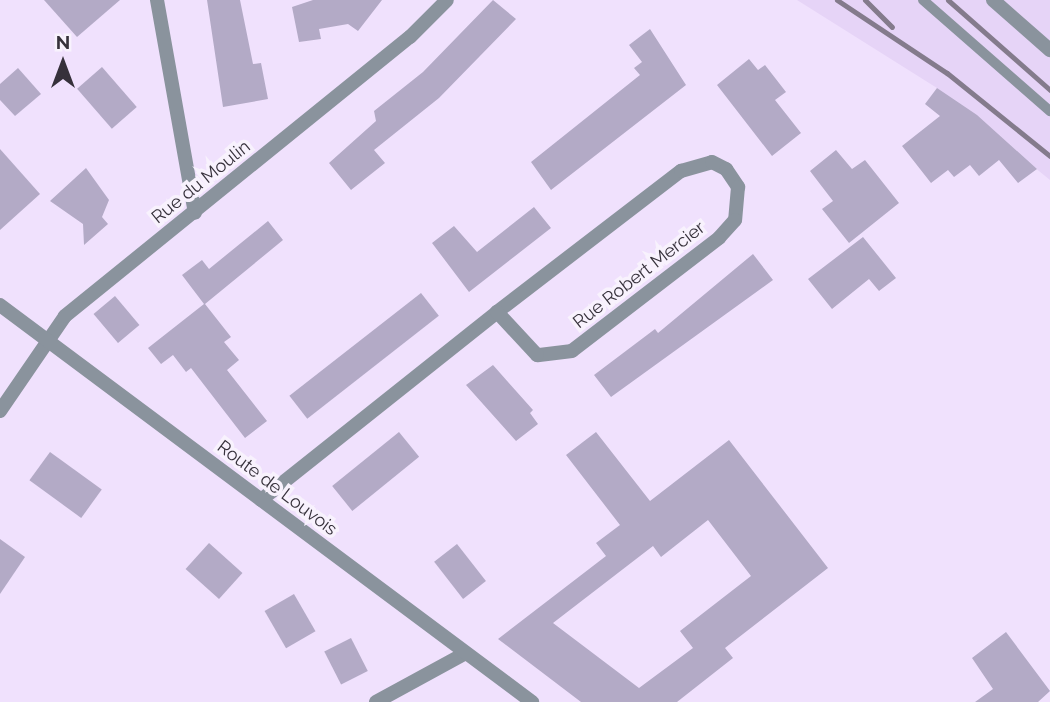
<!DOCTYPE html>
<style>
body{margin:0}
#map{position:relative;width:1050px;height:702px;overflow:hidden;background:#f0e1fd;font-family:Raleway,sans-serif}
div>[style]{position:absolute}
[style*='--x']{left:calc(var(--x)*1px);top:calc(var(--y)*1px);width:calc(var(--w)*1px);rotate:calc(var(--a)*1deg)}
.built>*{inset:0;background:#e6d4f7}
.building>*{inset:0;background:#b3aac6;transform-origin:0 0}
.service>*{height:10px;margin:-5px;padding:0 5px;transform-origin:5px;border-radius:5px;background:#8a939d}
.minor>*{height:14px;margin:-7px;padding:0 7px;transform-origin:7px;border-radius:7px;background:#8a939d}
.tertiary>*{height:14px;margin:-7px;padding:0 7px;transform-origin:7px;border-radius:7px;background:#8a939d}
.rail>*{height:5px;margin:-2.5px;padding:0 2.5px;transform-origin:2.5px;border-radius:2.5px;background:#847b8c}
span{translate:-50% -50%;white-space:nowrap;text-align:center;line-height:1.15;-webkit-text-stroke:7px #f8f2fd;paint-order:stroke}
.street-label{font-size:18px;color:#36313b}
.north{position:absolute;left:28px;top:28px;width:70px;height:70px;-webkit-text-stroke:5px #f8f2fd;paint-order:stroke;rotate:0deg;font-size:19px;font-weight:700;line-height:28px;text-align:center;color:#36313b}
.north::after{content:'';display:block;margin:auto;width:24px;height:32px;background:#36313b;clip-path:polygon(50% 0,100% 100%,50% 72%,0 100%)}
</style>
<div id="map">
<div class="built">
<i style="clip-path:polygon(797px 0,1050px 0,1050px 180px,937px 88px)"></i>
</div>
<div class="building">
<i style="clip-path:polygon(44px 0,120px 0,77px 37px)"></i>
<i style="clip-path:polygon(207px 0,240px 0,253px 64px,261px 63px,268px 99px,223px 107px)"></i>
<i style="clip-path:polygon(313px 0,382px 0,358px 31px,348px 24px,319px 29px,321px 39px,299px 42px,292px 7px)"></i>
<i style="clip-path:polygon(493px 0,516px 19px,439px 98px,374px 150px,385px 163px,351px 190px,329px 163px,376px 121px,374px 111px,423px 72px)"></i>
<i style="clip-path:polygon(650px 29px,686px 85px,551px 190px,531px 162px,640px 75px,634px 68px,642px 62px,629px 45px)"></i>
<i style="clip-path:polygon(749px 59px,758px 70px,765px 65px,786px 92px,775px 100px,801px 133px,772px 156px,717px 85px)"></i>
<i style="left:102px;top:67px;width:53px;height:33px;rotate:49deg"></i>
<i style="clip-path:polygon(18px 68px,41px 94px,15px 116px,0 100px,0 84px)"></i>
<i style="clip-path:polygon(937px 88px,977px 115px,1037px 169px,1018px 183px,999px 160px,979px 176px,970px 165px,954px 177px,948px 170px,931px 183px,902px 146px,940px 116px,925px 104px)"></i>
<i style="clip-path:polygon(0 149px,40px 194px,0 230px)"></i>
<i style="clip-path:polygon(836px 150px,852px 169px,865px 160px,899px 203px,849px 243px,822px 209px,833px 201px,810px 171px)"></i>
<i style="clip-path:polygon(86px 168px,109px 200px,102px 217px,108px 224px,84px 245px,83px 224px,50px 201px)"></i>
<i style="clip-path:polygon(534px 207px,551px 228px,469px 292px,432px 243px,454px 226px,477px 252px)"></i>
<i style="clip-path:polygon(268px 221px,283px 240px,205px 304px,231px 337px,224px 342px,239px 360px,227px 370px,267px 421px,245px 438px,191px 368px,186px 372px,173px 355px,161px 364px,148px 348px,204px 304px,182px 275px,202px 260px,209px 269px)"></i>
<i style="clip-path:polygon(863px 237px,896px 278px,879px 291px,869px 279px,832px 309px,808px 279px)"></i>
<i style="clip-path:polygon(753px 254px,773px 280px,611px 397px,594px 375px,655px 329px,658px 333px)"></i>
<i style="left:421px;top:293px;width:29px;height:167px;rotate:52deg"></i>
<i style="left:115px;top:296px;width:38px;height:28px;rotate:50deg"></i>
<i style="clip-path:polygon(493px 365px,533px 410px,530px 413px,538px 424px,516px 441px,466px 385px)"></i>
<i style="left:399px;top:432px;width:32px;height:86px;rotate:51deg"></i>
<i style="clip-path:polygon(evenodd,596px 432px,650px 501px,729px 440px,828px 568px,725px 648px,733px 658px,677px 702px,581px 702px,498px 639px,606px 556px,596px 543px,620px 525px,566px 455px,596px 432px,708px 520px,751px 576px,680px 631px,693px 648px,639px 688px,553px 623px,653px 546px,661px 557px,708px 520px)"></i>
<i style="left:50px;top:452px;width:64px;height:35px;rotate:36deg"></i>
<i style="clip-path:polygon(0 539px,25px 557px,0 594px)"></i>
<i style="left:209px;top:543px;width:45px;height:35px;rotate:42deg"></i>
<i style="left:457px;top:544px;width:47px;height:29px;rotate:52deg"></i>
<i style="left:294px;top:594px;width:43px;height:34px;rotate:60deg"></i>
<i style="clip-path:polygon(1006px 632px,1050px 691px,1038px 702px,975px 702px,993px 689px,972px 658px)"></i>
<i style="left:351px;top:638px;width:37px;height:30px;rotate:63deg"></i>
</div>
<div class="service">
<i style="--x:923;--y:0;--w:169;--a:41.2"></i>
</div>
<div class="minor">
<i style="--x:157;--y:0;--w:216;--a:79.9"></i>
<i style="--x:993;--y:0;--w:76;--a:41.3"></i>
<i style="--x:0;--y:411;--w:115;--a:-55.6"></i>
<i style="--x:65;--y:316;--w:444;--a:-39"></i>
<i style="--x:410;--y:37;--w:52;--a:-45"></i>
<i style="--x:261;--y:500;--w:302;--a:-38.5"></i>
<i style="--x:497;--y:312;--w:232;--a:-37.5"></i>
<i style="--x:681;--y:171;--w:32;--a:-16"></i>
<i style="--x:712;--y:162;--w:16;--a:27"></i>
<i style="--x:726;--y:169;--w:22;--a:56"></i>
<i style="--x:738;--y:187;--w:33;--a:95"></i>
<i style="--x:735;--y:220;--w:24;--a:132"></i>
<i style="--x:719;--y:238;--w:185;--a:142.5"></i>
<i style="--x:572;--y:351;--w:35;--a:173"></i>
<i style="--x:537;--y:355;--w:59;--a:-132.9"></i>
<i style="--x:376;--y:702;--w:102;--a:-28.6"></i>
</div>
<div class="tertiary">
<i style="--x:0;--y:305;--w:664;--a:36.73"></i>
</div>
<div class="rail">
<i style="--x:837;--y:0;--w:132;--a:33.6"></i>
<i style="--x:947;--y:73;--w:132;--a:38.9"></i>
<i style="--x:865;--y:0;--w:38;--a:45"></i>
<i style="--x:948;--y:0;--w:136;--a:41.4"></i>
</div>
<div class="street-label">
<span style="left:201px;top:182px;rotate:-39deg">Rue du Moulin</span>
<span style="left:639px;top:275px;rotate:-38deg">Rue Robert Mercier</span>
<span style="left:277px;top:488px;rotate:37deg">Route de Louvois</span>
</div>
<div class="north">N</div>
</div>
